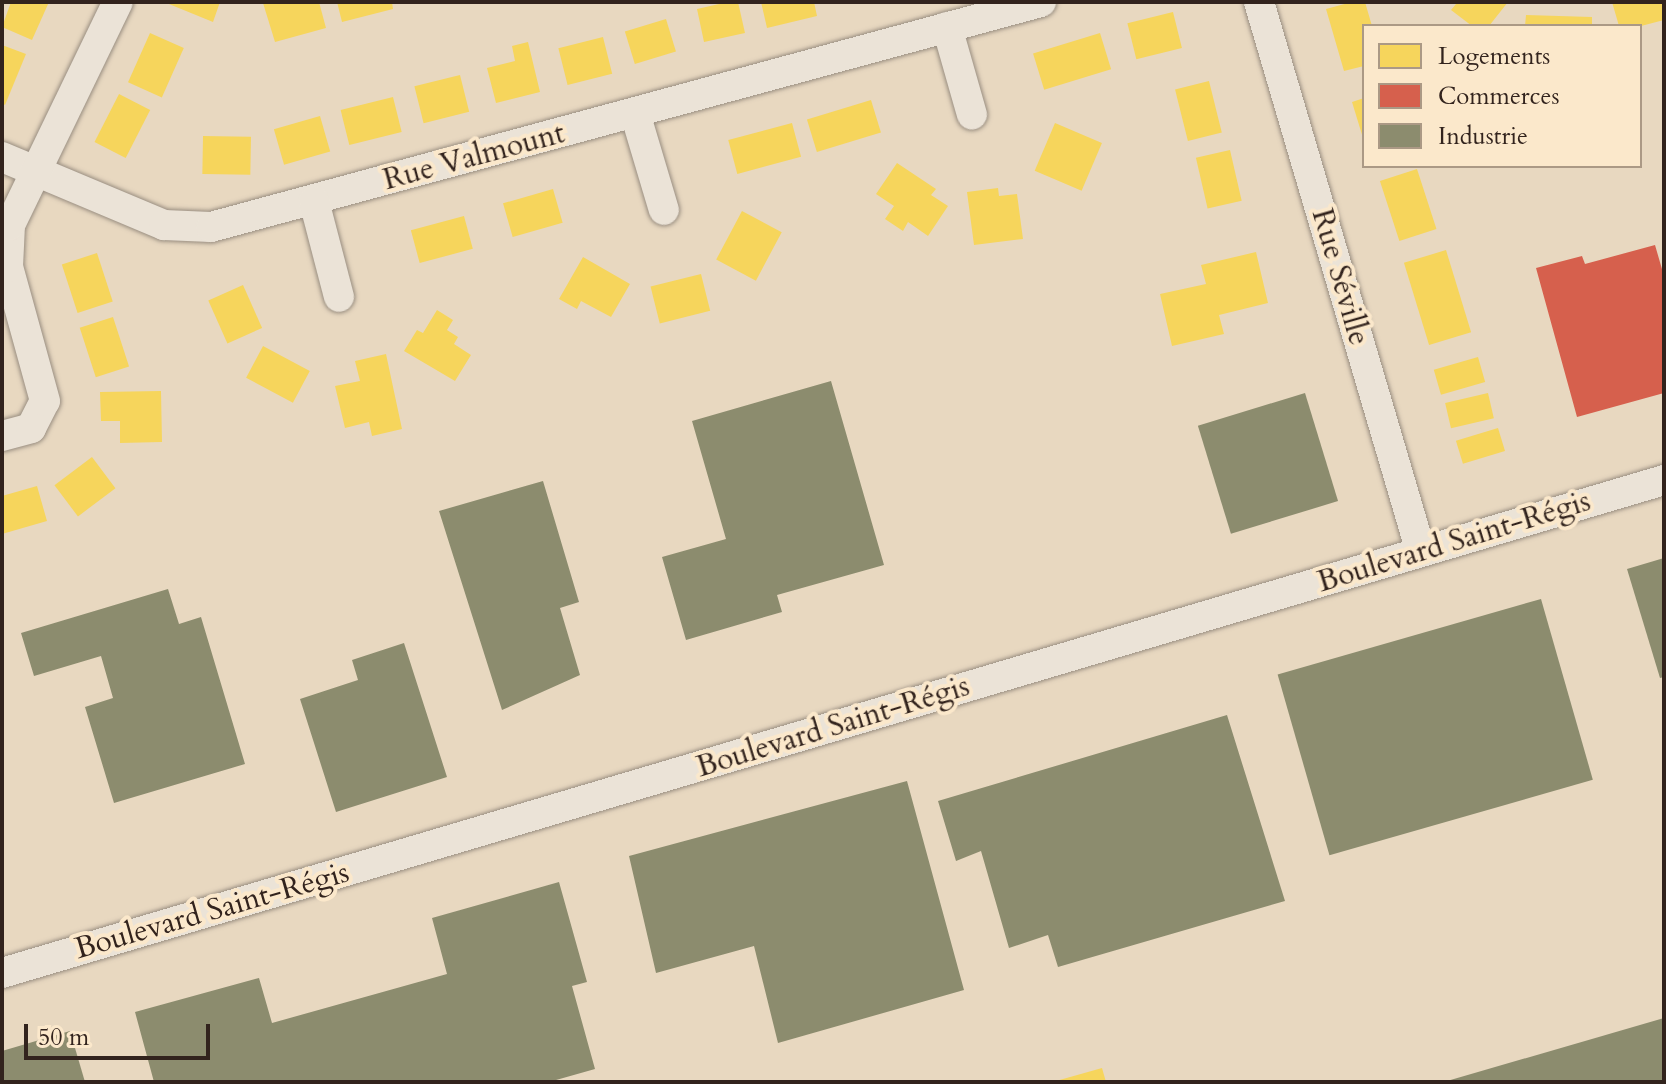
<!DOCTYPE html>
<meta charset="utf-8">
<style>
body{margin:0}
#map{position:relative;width:1666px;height:1084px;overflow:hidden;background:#e8d8c0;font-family:Cardo,serif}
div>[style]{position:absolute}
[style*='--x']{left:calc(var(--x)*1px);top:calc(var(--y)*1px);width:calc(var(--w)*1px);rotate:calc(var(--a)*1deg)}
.homes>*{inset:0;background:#f6d55c;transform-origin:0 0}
.shops>*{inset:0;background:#d6604d}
.industry>*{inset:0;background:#8c8c6e;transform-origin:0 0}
.roads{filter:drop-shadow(0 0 2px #998e81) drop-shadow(0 0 2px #998e81)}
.minor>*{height:30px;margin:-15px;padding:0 15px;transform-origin:15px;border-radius:15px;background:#ebe3d7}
span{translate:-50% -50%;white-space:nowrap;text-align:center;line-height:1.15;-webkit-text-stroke:8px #fbe8cb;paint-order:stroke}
.street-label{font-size:30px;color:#32231d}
.frame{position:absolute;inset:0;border:4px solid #32231d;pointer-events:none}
.legend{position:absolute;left:1362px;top:24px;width:280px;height:144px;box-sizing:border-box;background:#fbe8cb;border:2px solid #ab9985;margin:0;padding:10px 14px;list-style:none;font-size:24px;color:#32231d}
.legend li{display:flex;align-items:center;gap:16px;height:40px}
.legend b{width:40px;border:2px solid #ab9985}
.scale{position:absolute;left:24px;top:1024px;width:186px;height:36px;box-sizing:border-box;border:4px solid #32231d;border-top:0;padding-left:10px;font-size:24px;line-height:28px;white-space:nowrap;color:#32231d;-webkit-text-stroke:6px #fbe8cb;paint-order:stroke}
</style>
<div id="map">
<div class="homes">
<i style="clip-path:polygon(11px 2px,49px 2px,32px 40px,2px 27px)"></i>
<i style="clip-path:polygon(164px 2px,220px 2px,213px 22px)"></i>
<i style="clip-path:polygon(319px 2px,326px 28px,275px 42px,263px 3px)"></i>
<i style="clip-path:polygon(337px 2px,392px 2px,393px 9px,342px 22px)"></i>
<i style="clip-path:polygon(728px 2px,738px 2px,745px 33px,704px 42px,697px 9px)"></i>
<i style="clip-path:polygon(761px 2px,814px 2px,817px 16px,767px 28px)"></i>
<i style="clip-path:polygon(1352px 2px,1365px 2px,1372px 26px,1364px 26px,1364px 66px,1344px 71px,1326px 9px)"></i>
<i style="clip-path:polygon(1453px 2px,1508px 2px,1489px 26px,1472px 26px,1451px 10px,1456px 4px)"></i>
<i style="clip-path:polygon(1612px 2px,1664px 2px,1664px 20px,1641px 26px,1619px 26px)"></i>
<i style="left:1173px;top:12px;width:37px;height:47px;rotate:76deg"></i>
<i style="clip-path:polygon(1526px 15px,1592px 17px,1592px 26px,1525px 26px)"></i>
<i style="left:666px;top:19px;width:34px;height:43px;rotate:73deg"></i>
<i style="left:150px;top:33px;width:37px;height:54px;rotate:24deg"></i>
<i style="left:1100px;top:33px;width:38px;height:70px;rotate:73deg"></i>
<i style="left:603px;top:37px;width:38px;height:46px;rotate:76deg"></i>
<i style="clip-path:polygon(528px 42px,540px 92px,496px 103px,487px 68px,515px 61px,512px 46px)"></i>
<i style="clip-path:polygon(2px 45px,26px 54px,5px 105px,2px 103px)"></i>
<i style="left:460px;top:75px;width:38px;height:47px;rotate:76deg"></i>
<i style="left:1209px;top:81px;width:53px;height:35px;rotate:76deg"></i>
<i style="left:119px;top:94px;width:35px;height:54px;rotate:27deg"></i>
<i style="left:393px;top:97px;width:36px;height:54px;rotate:76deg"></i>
<i style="clip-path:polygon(1364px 98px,1364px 138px,1363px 138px,1352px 102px)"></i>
<i style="left:871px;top:100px;width:34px;height:67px;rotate:73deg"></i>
<i style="left:320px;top:116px;width:37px;height:48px;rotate:74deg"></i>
<i style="left:792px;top:123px;width:35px;height:66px;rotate:75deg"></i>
<i style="left:1055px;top:123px;width:51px;height:52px;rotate:23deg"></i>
<i style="left:203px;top:136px;width:48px;height:38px;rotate:1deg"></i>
<i style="left:1230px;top:150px;width:52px;height:35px;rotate:77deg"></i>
<i style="clip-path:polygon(897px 163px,936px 189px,931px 195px,948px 206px,928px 236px,908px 222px,903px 231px,885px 219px,894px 206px,876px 194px)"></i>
<i style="left:1417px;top:169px;width:63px;height:39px;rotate:72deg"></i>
<i style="clip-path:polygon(998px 188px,999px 196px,1017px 194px,1023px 239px,974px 245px,967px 192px)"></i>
<i style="left:553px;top:189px;width:35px;height:52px;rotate:74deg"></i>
<i style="left:742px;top:211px;width:45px;height:55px;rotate:28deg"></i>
<i style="left:464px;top:216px;width:34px;height:55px;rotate:75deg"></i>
<i style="left:1446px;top:250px;width:86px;height:44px;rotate:73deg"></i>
<i style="clip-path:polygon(1256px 252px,1268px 303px,1219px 315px,1224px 334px,1172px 346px,1160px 294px,1206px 284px,1201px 265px)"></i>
<i style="left:97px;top:253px;width:51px;height:37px;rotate:72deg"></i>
<i style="clip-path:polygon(583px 257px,630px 284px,611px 317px,581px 301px,577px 309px,559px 299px)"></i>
<i style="left:701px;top:274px;width:38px;height:52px;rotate:76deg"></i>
<i style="left:243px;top:285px;width:47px;height:38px;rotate:66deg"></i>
<i style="clip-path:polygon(437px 310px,453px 320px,447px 330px,458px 337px,454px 344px,471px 355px,455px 381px,404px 351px,417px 330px,423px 333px)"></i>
<i style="left:113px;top:317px;width:52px;height:35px;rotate:72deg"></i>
<i style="left:263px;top:346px;width:53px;height:36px;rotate:28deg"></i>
<i style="clip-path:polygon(386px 354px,402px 429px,372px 436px,369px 422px,345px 428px,335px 386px,360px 381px,355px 361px)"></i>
<i style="left:1478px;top:357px;width:26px;height:46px;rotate:74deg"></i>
<i style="clip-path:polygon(161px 391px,162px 442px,120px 443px,120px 421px,101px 421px,100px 392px)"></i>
<i style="left:1488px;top:393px;width:26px;height:44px;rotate:77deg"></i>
<i style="left:1498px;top:428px;width:24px;height:44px;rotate:73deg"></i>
<i style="left:92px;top:457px;width:39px;height:47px;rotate:53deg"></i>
<i style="clip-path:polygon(37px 486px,47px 521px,2px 534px,2px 496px)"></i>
<i style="clip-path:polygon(1102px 1068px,1106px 1082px,1056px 1082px,1056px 1081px)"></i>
</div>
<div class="shops">
<i style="clip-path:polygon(1655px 245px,1664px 276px,1664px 393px,1577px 417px,1536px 268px,1582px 256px,1585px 264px)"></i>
</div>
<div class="industry">
<i style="clip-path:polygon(831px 381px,884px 565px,777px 595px,782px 612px,686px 640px,662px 557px,726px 539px,692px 421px)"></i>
<i style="left:1305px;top:393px;width:113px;height:112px;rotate:73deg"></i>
<i style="clip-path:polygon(543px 481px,579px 602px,560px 608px,580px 675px,502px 710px,439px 511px)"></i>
<i style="clip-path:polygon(1664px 558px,1664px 677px,1660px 678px,1627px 569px)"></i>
<i style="clip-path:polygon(168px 589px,179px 624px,201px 617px,245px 764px,114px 803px,85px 707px,113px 698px,101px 656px,34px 676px,21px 633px)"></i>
<i style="left:1541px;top:599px;width:188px;height:274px;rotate:74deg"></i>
<i style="clip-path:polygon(404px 643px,447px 777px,336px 812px,300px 699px,358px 680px,352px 660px)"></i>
<i style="clip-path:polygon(1227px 715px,1285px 901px,1058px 967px,1048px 935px,1009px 948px,981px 851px,956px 861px,938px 801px)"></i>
<i style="clip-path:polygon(907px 781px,964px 990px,778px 1043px,754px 946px,656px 973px,629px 856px)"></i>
<i style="clip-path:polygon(559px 882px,587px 982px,572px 986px,595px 1069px,549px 1082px,154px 1082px,135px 1012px,259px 978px,272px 1023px,447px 974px,432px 918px)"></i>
<i style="clip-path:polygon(1664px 1018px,1664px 1082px,1447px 1082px,1447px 1081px)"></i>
<i style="clip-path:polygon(70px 1031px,85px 1082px,2px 1082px,2px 1051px)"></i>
</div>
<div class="roads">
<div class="minor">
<i style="--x:1259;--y:2;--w:573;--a:73.59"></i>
<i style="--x:947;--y:27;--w:91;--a:74.1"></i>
<i style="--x:635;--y:113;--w:101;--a:73.4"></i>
<i style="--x:2;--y:157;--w:176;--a:22.8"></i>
<i style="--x:164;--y:225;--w:47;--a:2.4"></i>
<i style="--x:211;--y:227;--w:860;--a:-15.17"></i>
<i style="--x:314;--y:201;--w:99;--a:75.4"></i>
<i style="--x:2;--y:436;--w:30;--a:-15"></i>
<i style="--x:31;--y:428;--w:30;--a:-63"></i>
<i style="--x:45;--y:401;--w:139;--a:-105.4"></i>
<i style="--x:8;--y:267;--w:42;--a:-87.3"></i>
<i style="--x:10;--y:225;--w:248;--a:-64.2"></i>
<i style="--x:2;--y:973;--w:1734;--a:-16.52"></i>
</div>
</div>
<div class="street-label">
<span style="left:474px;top:157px;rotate:-15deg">Rue Valmount</span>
<span style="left:1340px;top:277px;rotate:74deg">Rue Séville</span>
<span style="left:1454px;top:542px;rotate:-17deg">Boulevard Saint-Régis</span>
<span style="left:833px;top:727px;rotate:-17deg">Boulevard Saint-Régis</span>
<span style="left:212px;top:911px;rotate:-16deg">Boulevard Saint-Régis</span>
</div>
<div class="frame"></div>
<ul class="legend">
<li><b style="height:22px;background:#f6d55c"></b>Logements</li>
<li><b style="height:22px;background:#d6604d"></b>Commerces</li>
<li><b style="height:22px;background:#8c8c6e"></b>Industrie</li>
</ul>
<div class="scale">50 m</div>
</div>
